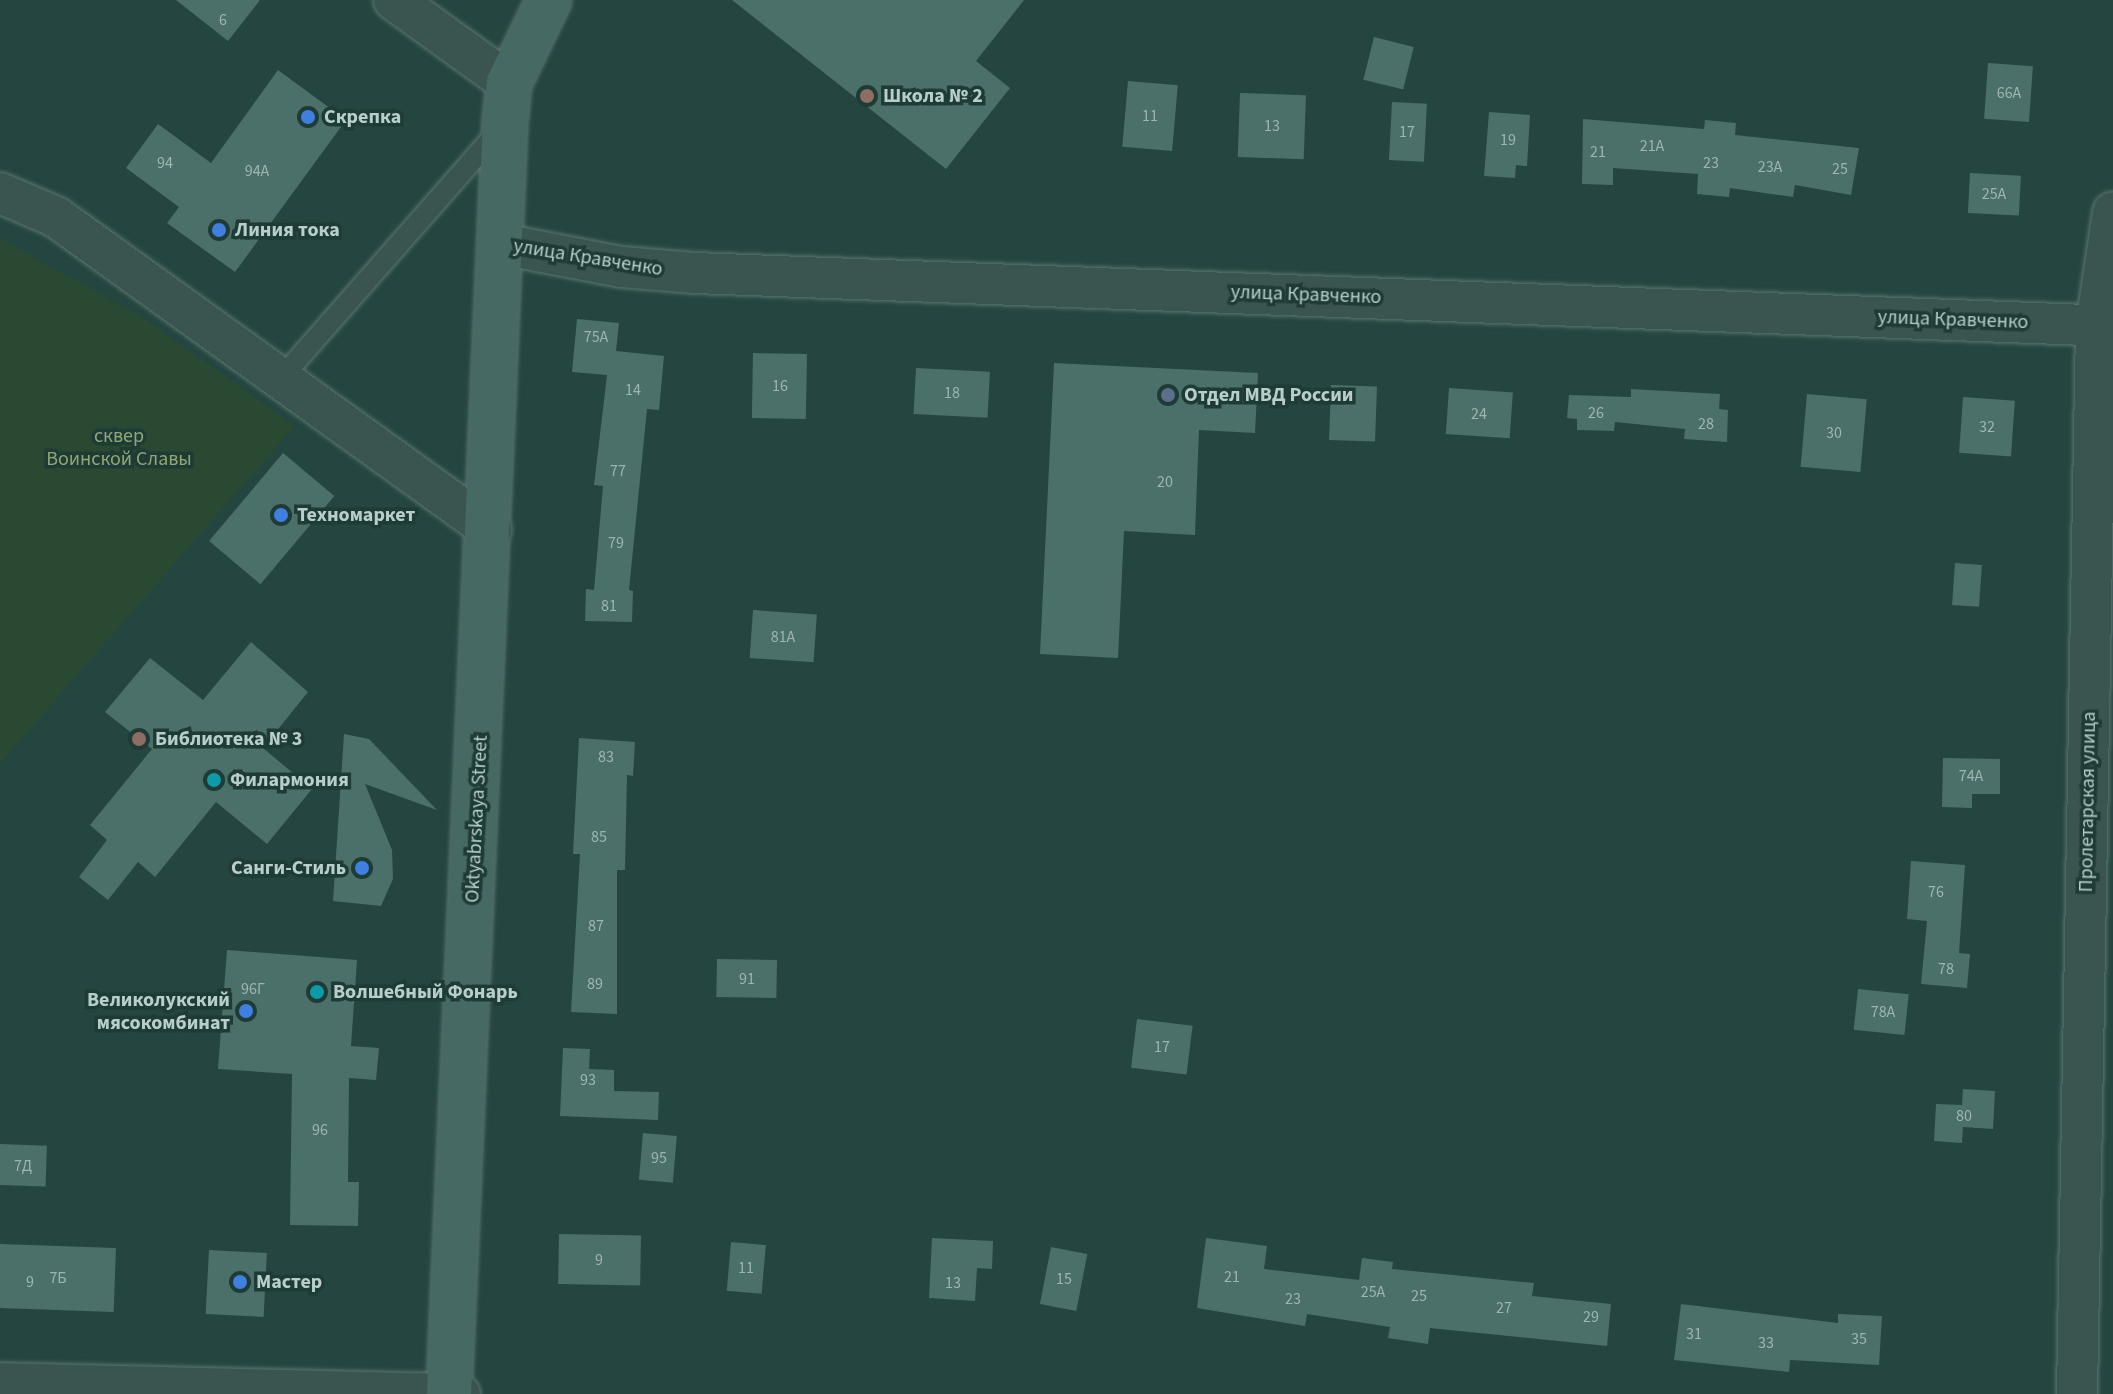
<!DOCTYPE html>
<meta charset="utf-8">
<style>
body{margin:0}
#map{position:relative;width:2113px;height:1394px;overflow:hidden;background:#254640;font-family:"Source Sans 3",sans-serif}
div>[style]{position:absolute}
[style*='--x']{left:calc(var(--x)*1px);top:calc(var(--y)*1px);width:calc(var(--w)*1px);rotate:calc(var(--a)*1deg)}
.green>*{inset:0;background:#294933}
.building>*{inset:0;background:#4b6f69;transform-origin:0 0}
.roads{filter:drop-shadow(0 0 2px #5b7571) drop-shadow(0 0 2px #5b7571)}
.service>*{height:20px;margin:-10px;padding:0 10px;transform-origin:10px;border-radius:10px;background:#3a5550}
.minor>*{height:40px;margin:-20px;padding:0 20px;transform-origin:20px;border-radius:20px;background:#3a5550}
.secondary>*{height:44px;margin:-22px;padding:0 22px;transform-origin:22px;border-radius:22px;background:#476964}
.dots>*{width:22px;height:22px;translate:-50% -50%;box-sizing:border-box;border:4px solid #1e3b36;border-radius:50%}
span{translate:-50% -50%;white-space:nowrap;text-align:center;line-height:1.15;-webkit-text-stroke:7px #1e3b36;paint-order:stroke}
.number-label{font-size:16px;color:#9cb6b2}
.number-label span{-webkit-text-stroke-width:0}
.poi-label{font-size:20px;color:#b7cecb;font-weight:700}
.left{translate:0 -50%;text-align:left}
.right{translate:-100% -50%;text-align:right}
.street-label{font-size:20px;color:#b7cecb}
.park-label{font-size:20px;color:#8fa773}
</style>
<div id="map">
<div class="green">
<i style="clip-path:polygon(0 238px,145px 319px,295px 426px,0 764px)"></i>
</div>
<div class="building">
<i style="clip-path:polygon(176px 0,260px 0,228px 41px)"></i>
<i style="clip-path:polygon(732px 0,1024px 0,976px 61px,1010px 88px,946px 169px)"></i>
<i style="left:1374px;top:37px;width:41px;height:44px;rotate:14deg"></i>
<i style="left:1988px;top:63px;width:45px;height:56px;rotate:4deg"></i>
<i style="clip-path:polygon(278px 70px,346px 120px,235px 272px,167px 223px,179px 207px,126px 168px,158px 124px,211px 163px)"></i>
<i style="left:1128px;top:81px;width:50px;height:66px;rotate:5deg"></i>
<i style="left:1240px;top:93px;width:66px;height:64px;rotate:2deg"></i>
<i style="left:1392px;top:102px;width:35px;height:58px;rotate:3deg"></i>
<i style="clip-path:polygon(1489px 112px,1530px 115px,1527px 166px,1516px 165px,1515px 178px,1484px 176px)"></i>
<i style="clip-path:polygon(1583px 119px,1704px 129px,1705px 120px,1736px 123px,1735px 135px,1859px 148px,1851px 195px,1795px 185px,1793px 197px,1730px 188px,1729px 197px,1697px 194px,1698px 174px,1613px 168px,1613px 185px,1582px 184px)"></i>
<i style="left:1970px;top:173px;width:51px;height:40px;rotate:3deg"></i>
<i style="clip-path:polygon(577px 319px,619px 323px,616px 351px,664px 356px,659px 410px,647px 409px,629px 590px,633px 591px,632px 622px,585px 621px,586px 589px,594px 590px,603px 486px,594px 485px,607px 375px,572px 372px)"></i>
<i style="left:753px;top:353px;width:54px;height:65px;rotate:1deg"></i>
<i style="clip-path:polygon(1054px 363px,1258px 373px,1255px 433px,1199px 430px,1195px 535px,1124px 531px,1118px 658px,1040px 654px)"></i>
<i style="left:916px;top:368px;width:74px;height:46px;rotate:3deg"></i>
<i style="left:1331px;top:385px;width:46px;height:55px;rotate:2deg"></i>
<i style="left:1449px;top:388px;width:64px;height:46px;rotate:4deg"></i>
<i style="clip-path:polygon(1631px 389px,1720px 394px,1719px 409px,1728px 410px,1727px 442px,1684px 439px,1685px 429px,1615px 422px,1614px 431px,1577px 430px,1577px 419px,1567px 418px,1569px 395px,1631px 397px)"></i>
<i style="left:1807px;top:394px;width:60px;height:73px;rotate:5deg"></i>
<i style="left:1963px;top:397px;width:52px;height:56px;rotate:4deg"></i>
<i style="left:283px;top:453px;width:67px;height:115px;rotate:40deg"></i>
<i style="left:1955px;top:563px;width:27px;height:42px;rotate:4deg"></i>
<i style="left:753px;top:610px;width:64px;height:48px;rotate:4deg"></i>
<i style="clip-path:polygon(251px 642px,308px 692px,263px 748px,312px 789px,267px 844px,216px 802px,155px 877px,138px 862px,108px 900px,79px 877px,107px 840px,90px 825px,152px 749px,105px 712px,150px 658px,203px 700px)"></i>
<i style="clip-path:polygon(344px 734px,369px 739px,437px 810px,365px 784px,392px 850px,393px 879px,381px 906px,333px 901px)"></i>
<i style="clip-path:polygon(579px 738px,635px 742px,633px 776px,627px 775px,625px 870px,617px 870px,617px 1014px,571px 1012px,580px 854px,573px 854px)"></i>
<i style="clip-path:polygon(1943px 758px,2000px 759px,2000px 794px,1972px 794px,1972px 808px,1942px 807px)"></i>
<i style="clip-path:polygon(1911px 861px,1965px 865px,1959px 953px,1970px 954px,1967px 988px,1921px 984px,1927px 921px,1907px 919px)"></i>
<i style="clip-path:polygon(227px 950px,357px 960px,351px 1046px,379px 1048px,376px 1080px,349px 1078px,348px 1182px,359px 1182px,358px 1226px,290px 1225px,292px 1074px,218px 1069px)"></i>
<i style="left:717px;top:959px;width:60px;height:38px;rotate:1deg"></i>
<i style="left:1858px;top:989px;width:51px;height:41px;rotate:6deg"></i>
<i style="left:1137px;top:1019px;width:56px;height:49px;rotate:7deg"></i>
<i style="clip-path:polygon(563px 1048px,590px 1049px,589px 1069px,614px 1070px,614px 1091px,659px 1092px,658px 1120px,560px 1116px)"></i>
<i style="clip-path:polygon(1963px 1089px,1995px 1091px,1993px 1129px,1963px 1127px,1962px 1143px,1934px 1141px,1936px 1104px,1962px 1105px)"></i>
<i style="left:643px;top:1133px;width:34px;height:47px;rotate:5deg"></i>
<i style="left:0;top:1144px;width:47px;height:41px;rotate:2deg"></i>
<i style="left:559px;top:1234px;width:82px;height:50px;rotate:1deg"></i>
<i style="clip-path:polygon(932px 1238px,993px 1241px,992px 1269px,977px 1268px,975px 1301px,929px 1298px)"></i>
<i style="clip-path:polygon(1206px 1238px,1267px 1246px,1264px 1269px,1359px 1280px,1362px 1258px,1393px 1262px,1392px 1269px,1534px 1283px,1532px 1296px,1611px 1304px,1607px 1346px,1430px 1328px,1428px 1344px,1388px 1338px,1390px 1327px,1307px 1314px,1305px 1326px,1197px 1308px)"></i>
<i style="left:731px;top:1242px;width:35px;height:49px;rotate:5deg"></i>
<i style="left:0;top:1244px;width:116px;height:64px;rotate:2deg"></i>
<i style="left:1051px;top:1247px;width:37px;height:58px;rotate:11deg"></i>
<i style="left:209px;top:1250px;width:58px;height:64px;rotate:3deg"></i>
<i style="clip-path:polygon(1681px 1304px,1838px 1323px,1838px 1314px,1882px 1316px,1879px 1365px,1790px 1360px,1789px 1372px,1674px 1360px)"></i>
</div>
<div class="roads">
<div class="service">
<i style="--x:283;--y:376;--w:327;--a:-48.7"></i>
</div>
<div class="minor">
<i style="--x:394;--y:0;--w:142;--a:35.8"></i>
<i style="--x:0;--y:193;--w:61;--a:23.2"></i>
<i style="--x:56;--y:217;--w:536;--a:35.74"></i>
<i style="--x:501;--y:244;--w:123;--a:10.8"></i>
<i style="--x:622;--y:267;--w:73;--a:4.7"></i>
<i style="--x:695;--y:273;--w:1419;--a:2.14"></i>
<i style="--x:0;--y:1383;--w:460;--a:1.4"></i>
<i style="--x:2077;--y:1394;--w:1069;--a:-88.98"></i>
<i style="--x:2096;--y:325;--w:114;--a:-81.4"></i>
</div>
<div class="secondary">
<i style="--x:449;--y:1394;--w:1272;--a:-87.48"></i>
<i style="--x:505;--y:123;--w:40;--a:-84.3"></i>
<i style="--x:509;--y:83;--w:92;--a:-64.3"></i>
</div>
</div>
<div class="dots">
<i style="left:867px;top:96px;background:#8d6e63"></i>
<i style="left:308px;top:117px;background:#3f7fe0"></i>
<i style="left:219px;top:230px;background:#3f7fe0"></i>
<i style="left:1168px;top:395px;background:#5c6f8a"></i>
<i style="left:281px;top:515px;background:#3f7fe0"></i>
<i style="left:139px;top:739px;background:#8d6e63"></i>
<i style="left:214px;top:780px;background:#0f9aa8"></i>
<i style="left:362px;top:868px;background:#3f7fe0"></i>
<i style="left:317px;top:992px;background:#0f9aa8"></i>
<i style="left:246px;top:1011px;background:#3f7fe0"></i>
<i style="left:240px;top:1282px;background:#3f7fe0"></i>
</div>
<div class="number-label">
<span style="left:223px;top:20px">6</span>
<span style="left:2009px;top:93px">66А</span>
<span style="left:1150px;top:116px">11</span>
<span style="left:1272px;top:126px">13</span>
<span style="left:1407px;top:132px">17</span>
<span style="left:1508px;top:140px">19</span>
<span style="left:1652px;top:146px">21А</span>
<span style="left:1598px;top:152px">21</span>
<span style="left:165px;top:163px">94</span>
<span style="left:1711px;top:163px">23</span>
<span style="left:1770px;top:167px">23А</span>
<span style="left:1840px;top:169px">25</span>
<span style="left:257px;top:171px">94А</span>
<span style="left:1994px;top:194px">25А</span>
<span style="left:596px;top:337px">75А</span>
<span style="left:780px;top:386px">16</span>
<span style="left:633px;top:390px">14</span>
<span style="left:952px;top:393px">18</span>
<span style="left:1596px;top:413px">26</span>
<span style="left:1479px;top:414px">24</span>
<span style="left:1706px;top:424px">28</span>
<span style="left:1987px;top:427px">32</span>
<span style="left:1834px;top:433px">30</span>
<span style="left:618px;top:471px">77</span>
<span style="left:1165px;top:482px">20</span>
<span style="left:616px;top:543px">79</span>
<span style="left:609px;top:606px">81</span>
<span style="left:783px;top:637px">81А</span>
<span style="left:606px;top:757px">83</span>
<span style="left:1971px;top:776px">74А</span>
<span style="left:599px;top:837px">85</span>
<span style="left:1936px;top:892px">76</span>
<span style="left:596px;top:926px">87</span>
<span style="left:1946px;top:969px">78</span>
<span style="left:747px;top:979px">91</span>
<span style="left:595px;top:984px">89</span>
<span style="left:253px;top:989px">96Г</span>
<span style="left:1883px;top:1012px">78А</span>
<span style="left:1162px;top:1047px">17</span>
<span style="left:588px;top:1080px">93</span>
<span style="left:1964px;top:1116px">80</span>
<span style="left:320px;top:1130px">96</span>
<span style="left:659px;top:1158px">95</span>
<span style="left:23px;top:1166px">7Д</span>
<span style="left:599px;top:1260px">9</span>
<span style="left:746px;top:1268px">11</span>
<span style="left:1232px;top:1277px">21</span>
<span style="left:58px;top:1278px">7Б</span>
<span style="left:1064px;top:1279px">15</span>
<span style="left:30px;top:1282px">9</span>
<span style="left:953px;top:1283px">13</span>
<span style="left:1373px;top:1292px">25А</span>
<span style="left:1419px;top:1296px">25</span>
<span style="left:1293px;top:1299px">23</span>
<span style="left:1504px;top:1308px">27</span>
<span style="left:1591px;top:1317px">29</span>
<span style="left:1694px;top:1334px">31</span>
<span style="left:1859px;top:1339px">35</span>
<span style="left:1766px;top:1343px">33</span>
</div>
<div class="poi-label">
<span class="left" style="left:883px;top:96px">Школа № 2</span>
<span class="left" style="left:324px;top:117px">Скрепка</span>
<span class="left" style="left:235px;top:230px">Линия тока</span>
<span class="left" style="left:1184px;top:395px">Отдел МВД России</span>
<span class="left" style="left:297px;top:515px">Техномаркет</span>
<span class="left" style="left:155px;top:739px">Библиотека № 3</span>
<span class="left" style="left:230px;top:780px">Филармония</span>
<span class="right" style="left:346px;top:868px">Санги-Стиль</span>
<span class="left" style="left:333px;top:992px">Волшебный Фонарь</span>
<span class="right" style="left:230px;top:1012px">Великолукский<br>мясокомбинат</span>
<span class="left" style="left:256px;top:1282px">Мастер</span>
</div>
<div class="street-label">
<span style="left:588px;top:258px;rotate:9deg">улица Кравченко</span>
<span style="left:1306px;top:295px;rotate:2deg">улица Кравченко</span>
<span style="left:1953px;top:320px;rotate:2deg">улица Кравченко</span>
<span style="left:2088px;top:802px;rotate:-89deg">Пролетарская улица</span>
<span style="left:477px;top:819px;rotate:-87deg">Oktyabrskaya Street</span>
</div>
<div class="park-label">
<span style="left:119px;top:448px">сквер<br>Воинской Славы</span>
</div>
</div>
